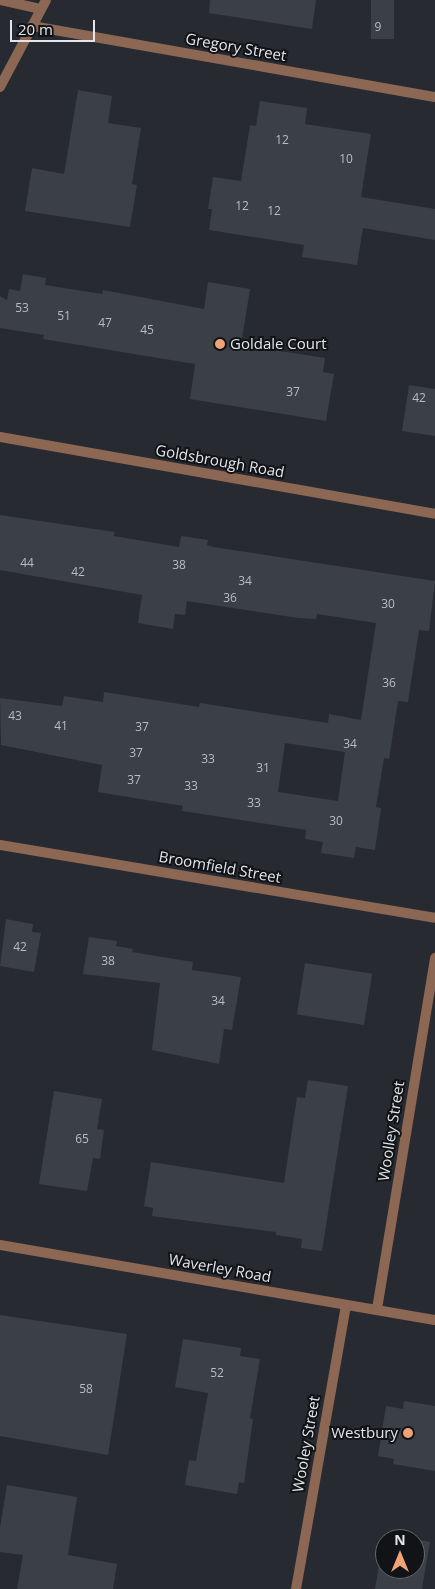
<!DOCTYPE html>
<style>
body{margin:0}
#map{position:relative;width:435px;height:1589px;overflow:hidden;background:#272b31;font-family:"Open Sans",sans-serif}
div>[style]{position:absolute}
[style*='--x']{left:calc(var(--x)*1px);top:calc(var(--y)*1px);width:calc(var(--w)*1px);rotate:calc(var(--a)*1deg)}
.building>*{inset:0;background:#3b3f46;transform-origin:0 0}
.minor>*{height:10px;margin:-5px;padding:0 5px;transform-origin:5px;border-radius:5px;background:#8c6854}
.tertiary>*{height:10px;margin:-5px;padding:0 5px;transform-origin:5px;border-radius:5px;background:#8c6854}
.dots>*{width:14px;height:14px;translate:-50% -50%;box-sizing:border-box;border:2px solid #111316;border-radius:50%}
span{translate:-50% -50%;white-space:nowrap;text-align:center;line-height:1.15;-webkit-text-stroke:4px #111316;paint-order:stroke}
.number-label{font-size:12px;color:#b9bcc1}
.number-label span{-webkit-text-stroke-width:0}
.street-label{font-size:15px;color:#e3e5ea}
.poi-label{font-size:15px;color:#e3e5ea}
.left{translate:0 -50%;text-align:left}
.right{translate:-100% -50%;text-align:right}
.north{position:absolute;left:375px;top:1529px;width:50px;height:50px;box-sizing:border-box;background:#111316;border:1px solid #65676b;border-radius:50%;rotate:0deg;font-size:14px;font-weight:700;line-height:20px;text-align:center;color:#e3e5ea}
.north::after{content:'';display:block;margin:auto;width:18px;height:22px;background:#efa377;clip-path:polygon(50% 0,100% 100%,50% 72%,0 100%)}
.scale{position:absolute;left:10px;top:20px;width:85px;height:22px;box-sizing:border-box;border:2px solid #e3e5ea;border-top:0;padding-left:6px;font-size:15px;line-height:18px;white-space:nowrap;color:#e3e5ea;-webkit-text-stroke:4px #111316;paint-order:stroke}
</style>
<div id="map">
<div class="building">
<i style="clip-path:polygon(210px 0,316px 0,312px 29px,209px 13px)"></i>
<i style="left:371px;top:0;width:23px;height:39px"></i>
<i style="clip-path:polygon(78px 90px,112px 96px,108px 123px,141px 128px,132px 184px,137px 185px,130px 227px,25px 211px,32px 168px,64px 174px)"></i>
<i style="clip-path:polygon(260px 101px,307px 108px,305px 124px,371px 134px,361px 197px,435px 209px,435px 240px,363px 228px,357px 265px,302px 257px,304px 245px,209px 230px,212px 209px,208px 209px,213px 177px,241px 181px,250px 125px,256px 126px)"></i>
<i style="clip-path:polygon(23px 274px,46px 278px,45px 285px,102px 294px,103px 290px,204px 309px,208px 282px,250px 289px,241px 345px,325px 358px,323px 372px,334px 374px,326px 421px,190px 399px,195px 364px,43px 339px,44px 335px,0 328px,0 296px,7px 300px,9px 289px,20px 291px)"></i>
<i style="clip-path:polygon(409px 385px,435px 389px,435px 436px,402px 431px)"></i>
<i style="clip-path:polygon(evenodd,0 515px,115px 532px,114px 536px,179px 547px,181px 536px,208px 540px,207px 545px,213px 547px,435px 581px,429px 631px,419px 630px,408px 702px,398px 701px,389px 759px,384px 758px,376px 807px,381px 808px,375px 850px,356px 847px,354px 858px,321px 853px,323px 842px,305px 839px,306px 830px,182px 811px,183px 806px,98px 792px,102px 765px,1px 745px,0 698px,62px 706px,64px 696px,103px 702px,104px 692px,199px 707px,200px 703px,328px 723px,329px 714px,361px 720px,376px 623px,317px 614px,316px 619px,298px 618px,187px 601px,185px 615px,175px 614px,173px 629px,138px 623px,142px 595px,0 570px,0 515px,285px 743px,345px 752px,338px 801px,278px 792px,285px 743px)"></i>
<i style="clip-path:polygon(6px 919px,33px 924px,32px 932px,41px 933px,34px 972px,0 966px)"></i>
<i style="clip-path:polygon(89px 937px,117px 941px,116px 946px,133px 949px,132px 952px,193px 962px,192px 970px,241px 977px,232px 1030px,224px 1029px,219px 1064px,152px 1050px,160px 983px,83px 974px)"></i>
<i style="left:305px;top:963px;width:68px;height:52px;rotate:9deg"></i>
<i style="clip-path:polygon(308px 1080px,348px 1086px,322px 1251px,301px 1248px,302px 1239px,276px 1235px,276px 1232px,152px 1216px,153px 1208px,144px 1206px,151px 1162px,284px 1183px,297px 1097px,305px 1098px)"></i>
<i style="clip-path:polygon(54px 1091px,102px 1099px,97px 1129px,104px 1130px,100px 1159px,93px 1158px,87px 1191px,39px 1184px)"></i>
<i style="clip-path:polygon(0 1315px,127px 1334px,108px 1455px,0 1436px)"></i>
<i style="clip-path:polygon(183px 1339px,241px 1348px,240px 1356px,260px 1359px,250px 1418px,253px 1419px,244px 1483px,239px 1482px,237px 1494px,185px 1485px,189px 1460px,196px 1461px,208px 1393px,175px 1387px)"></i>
<i style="clip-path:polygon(404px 1401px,435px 1406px,435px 1471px,393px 1464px,394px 1459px,378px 1456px,386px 1406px,403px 1409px)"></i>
<i style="clip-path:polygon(7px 1485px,77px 1497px,68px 1555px,117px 1564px,113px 1589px,17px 1589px,23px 1555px,0 1552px,0 1528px)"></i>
<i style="clip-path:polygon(384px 1534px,414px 1539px,385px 1539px,385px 1569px,415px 1569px,415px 1539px,430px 1542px,422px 1589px,375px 1589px)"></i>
</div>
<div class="minor">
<i style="--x:0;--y:0;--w:42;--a:12.4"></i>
<i style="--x:32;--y:26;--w:409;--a:10"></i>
<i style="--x:0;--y:87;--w:98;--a:-62.1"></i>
<i style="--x:0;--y:437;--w:442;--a:10"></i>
<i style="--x:0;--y:845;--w:441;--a:9.5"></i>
<i style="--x:377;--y:1309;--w:356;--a:-80.6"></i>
<i style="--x:296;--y:1589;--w:288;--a:-80"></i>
</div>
<div class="tertiary">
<i style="--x:0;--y:1245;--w:441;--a:9.8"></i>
</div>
<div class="dots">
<i style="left:220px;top:344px;background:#efa377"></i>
<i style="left:408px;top:1433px;background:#efa377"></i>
</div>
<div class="number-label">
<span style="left:378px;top:27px">9</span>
<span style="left:282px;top:140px">12</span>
<span style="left:346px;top:159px">10</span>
<span style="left:242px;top:206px">12</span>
<span style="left:274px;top:211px">12</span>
<span style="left:22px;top:308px">53</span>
<span style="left:64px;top:316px">51</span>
<span style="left:105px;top:323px">47</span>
<span style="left:147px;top:330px">45</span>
<span style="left:293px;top:392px">37</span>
<span style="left:419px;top:398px">42</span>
<span style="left:27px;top:563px">44</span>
<span style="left:179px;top:565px">38</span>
<span style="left:78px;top:572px">42</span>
<span style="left:245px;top:581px">34</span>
<span style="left:230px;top:598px">36</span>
<span style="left:388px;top:604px">30</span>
<span style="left:389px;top:683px">36</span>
<span style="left:15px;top:716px">43</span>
<span style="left:61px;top:726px">41</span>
<span style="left:142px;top:727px">37</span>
<span style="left:350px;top:744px">34</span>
<span style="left:136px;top:753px">37</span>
<span style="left:208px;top:759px">33</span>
<span style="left:263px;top:768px">31</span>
<span style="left:134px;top:780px">37</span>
<span style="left:191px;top:786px">33</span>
<span style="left:254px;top:803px">33</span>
<span style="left:336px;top:821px">30</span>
<span style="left:20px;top:947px">42</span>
<span style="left:108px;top:961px">38</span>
<span style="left:218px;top:1001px">34</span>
<span style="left:82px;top:1139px">65</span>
<span style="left:217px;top:1373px">52</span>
<span style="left:86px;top:1389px">58</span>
</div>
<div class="street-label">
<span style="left:236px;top:47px;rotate:10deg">Gregory Street</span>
<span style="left:220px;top:461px;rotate:10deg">Goldsbrough Road</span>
<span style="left:220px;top:867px;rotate:10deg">Broomfield Street</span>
<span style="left:391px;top:1131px;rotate:-81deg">Woolley Street</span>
<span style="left:220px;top:1268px;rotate:10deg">Waverley Road</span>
<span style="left:306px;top:1444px;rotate:-80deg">Wooley Street</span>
</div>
<div class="poi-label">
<span class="left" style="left:230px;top:344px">Goldale Court</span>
<span class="right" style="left:398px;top:1433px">Westbury</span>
</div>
<div class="north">N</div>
<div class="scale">20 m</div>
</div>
